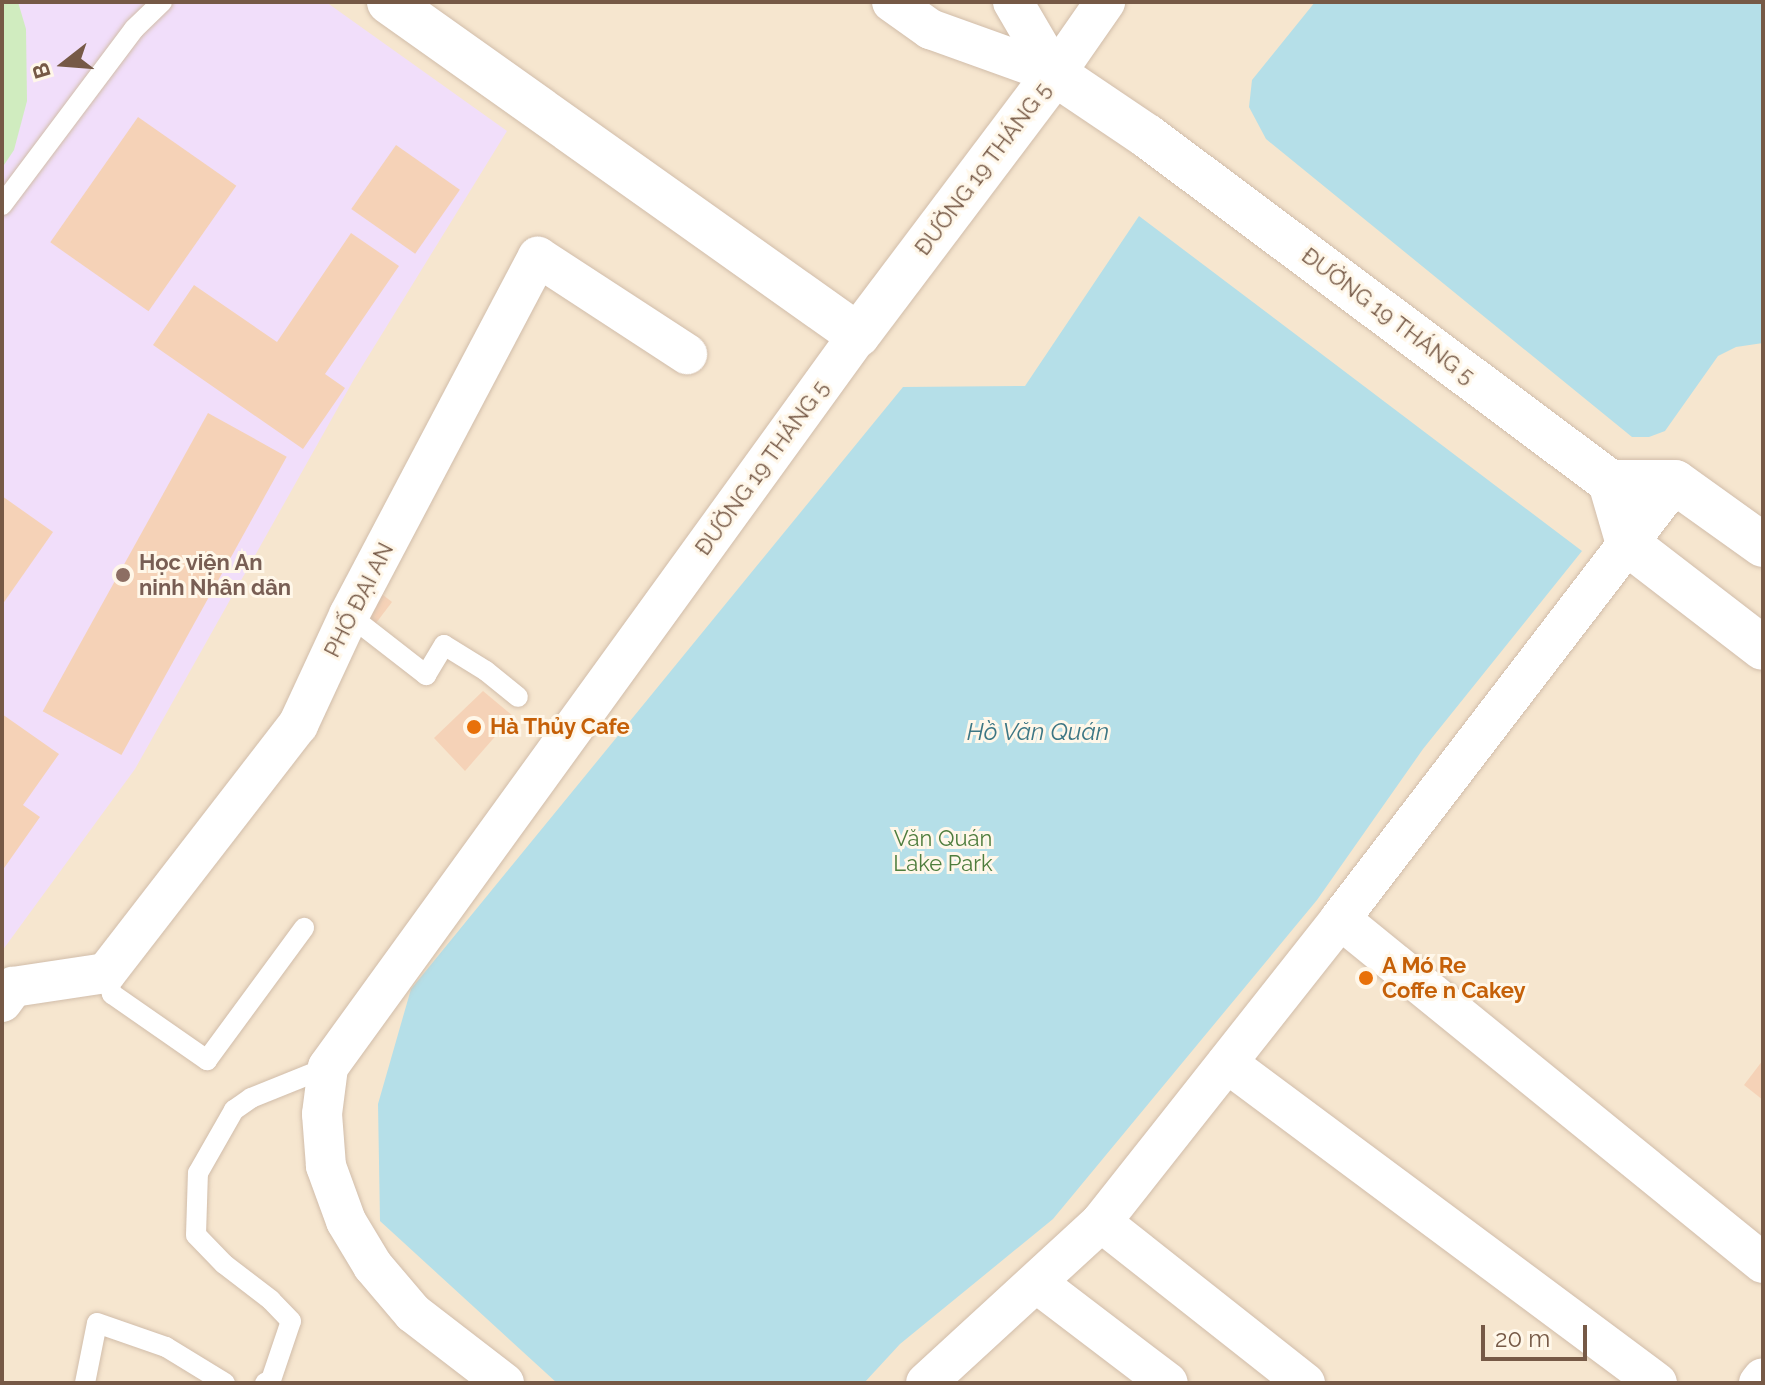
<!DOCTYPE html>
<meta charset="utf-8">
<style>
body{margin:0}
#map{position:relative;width:1765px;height:1385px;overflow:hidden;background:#fef4e1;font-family:Raleway,sans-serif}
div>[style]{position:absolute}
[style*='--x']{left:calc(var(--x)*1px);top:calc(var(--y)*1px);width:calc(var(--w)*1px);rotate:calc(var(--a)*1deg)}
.residential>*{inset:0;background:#f6e6cf;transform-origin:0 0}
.education>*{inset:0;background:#f1defa}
.green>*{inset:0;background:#d0ecbf}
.water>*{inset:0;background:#b5dfe8}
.building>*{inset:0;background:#f5d2b7;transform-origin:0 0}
.roads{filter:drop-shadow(0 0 2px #d1bdaa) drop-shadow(0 0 2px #d1bdaa)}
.lane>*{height:20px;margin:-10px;padding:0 10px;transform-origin:10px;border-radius:10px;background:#fff}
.street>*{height:40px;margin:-20px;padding:0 20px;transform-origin:20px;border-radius:20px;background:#fff}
.secondary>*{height:44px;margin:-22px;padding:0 22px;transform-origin:22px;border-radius:22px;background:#fff}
.dots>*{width:22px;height:22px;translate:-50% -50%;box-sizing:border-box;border:4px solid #fff7e9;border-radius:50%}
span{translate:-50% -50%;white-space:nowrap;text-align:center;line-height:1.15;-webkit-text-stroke:6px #fff7e9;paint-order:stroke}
.street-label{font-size:22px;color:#765946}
.education-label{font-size:22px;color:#785e54;font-weight:700}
.left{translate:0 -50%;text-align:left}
.food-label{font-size:22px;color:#c56008;font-weight:700}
.park-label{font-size:22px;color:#4e7d3d}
.water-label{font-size:24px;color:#3c7684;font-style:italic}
.frame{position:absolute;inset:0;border:4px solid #765946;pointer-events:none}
.north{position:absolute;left:24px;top:24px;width:80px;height:80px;-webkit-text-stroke:6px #fff7e9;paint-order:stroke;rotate:253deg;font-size:22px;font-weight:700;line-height:32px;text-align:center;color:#765946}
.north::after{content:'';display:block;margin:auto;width:28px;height:36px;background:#765946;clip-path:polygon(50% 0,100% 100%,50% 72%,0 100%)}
.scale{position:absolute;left:1481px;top:1325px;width:106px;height:36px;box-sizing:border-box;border:4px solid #765946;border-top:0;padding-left:10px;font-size:24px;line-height:28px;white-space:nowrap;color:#765946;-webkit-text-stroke:6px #fff7e9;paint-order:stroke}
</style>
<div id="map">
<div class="residential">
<i style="left:2px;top:2px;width:1761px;height:1381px"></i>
</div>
<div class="education">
<i style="clip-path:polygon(2px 2px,326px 2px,507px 131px,353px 381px,135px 769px,2px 951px)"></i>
</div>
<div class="green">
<i style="clip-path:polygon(2px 2px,18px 2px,26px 29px,27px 101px,14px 150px,2px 168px)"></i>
</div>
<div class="water">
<i style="clip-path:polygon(1315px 2px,1763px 2px,1763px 343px,1736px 347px,1718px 356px,1665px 431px,1649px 437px,1632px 437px,1266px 139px,1249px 107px,1252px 80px)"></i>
<i style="clip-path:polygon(1139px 216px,1582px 551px,1423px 749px,1317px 900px,1053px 1219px,900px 1344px,864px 1383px,557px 1383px,380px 1221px,378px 1104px,411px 989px,903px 387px,1025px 386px)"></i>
</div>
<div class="building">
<i style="left:138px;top:117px;width:120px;height:153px;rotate:35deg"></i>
<i style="left:396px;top:145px;width:78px;height:78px;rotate:35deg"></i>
<i style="clip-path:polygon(351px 233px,399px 266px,325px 374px,345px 388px,303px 449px,153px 345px,194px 285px,277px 342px)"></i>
<i style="left:208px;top:413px;width:90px;height:341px;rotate:29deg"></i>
<i style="clip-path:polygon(2px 496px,53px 532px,2px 605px)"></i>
<i style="clip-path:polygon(369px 584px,392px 602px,370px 631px)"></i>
<i style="clip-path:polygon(483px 691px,513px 716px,465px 771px,434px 738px)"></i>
<i style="clip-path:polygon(2px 714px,59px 754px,23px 805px,40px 817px,2px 871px)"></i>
<i style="clip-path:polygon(1763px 1060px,1763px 1100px,1744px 1085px)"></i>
</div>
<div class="roads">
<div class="lane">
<i style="--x:2;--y:205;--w:220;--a:-53.1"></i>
<i style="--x:134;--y:29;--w:39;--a:-44"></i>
<i style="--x:349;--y:615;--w:98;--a:37.9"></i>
<i style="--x:426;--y:675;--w:35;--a:-59"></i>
<i style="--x:444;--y:645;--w:49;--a:31.8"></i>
<i style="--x:486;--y:671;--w:41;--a:39.1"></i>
<i style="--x:106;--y:973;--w:22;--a:74"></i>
<i style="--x:112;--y:994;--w:116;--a:34.8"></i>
<i style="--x:207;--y:1060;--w:164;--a:-53.7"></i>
<i style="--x:85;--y:1383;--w:61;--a:-78.7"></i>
<i style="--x:97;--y:1323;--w:73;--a:19.2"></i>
<i style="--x:166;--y:1347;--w:69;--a:31.4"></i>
<i style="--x:265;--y:1383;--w:7;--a:-27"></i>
<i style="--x:271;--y:1380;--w:62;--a:-71.3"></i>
<i style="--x:291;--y:1321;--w:29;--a:-134"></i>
<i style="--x:271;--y:1300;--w:59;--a:-142.5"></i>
<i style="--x:224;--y:1264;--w:40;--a:-134"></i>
<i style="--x:196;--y:1235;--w:62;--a:-88.2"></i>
<i style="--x:198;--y:1173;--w:73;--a:-60.3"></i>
<i style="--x:234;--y:1110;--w:21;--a:-35"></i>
<i style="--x:251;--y:1098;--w:83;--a:-21.9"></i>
</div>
<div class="street">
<i style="--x:892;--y:2;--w:47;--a:35.4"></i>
<i style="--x:930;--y:29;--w:133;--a:19.8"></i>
<i style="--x:1013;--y:2;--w:83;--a:59.7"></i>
<i style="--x:1055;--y:74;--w:88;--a:-55.2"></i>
<i style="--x:1340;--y:919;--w:545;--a:39.12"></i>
<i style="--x:2;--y:1002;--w:19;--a:-54"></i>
<i style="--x:13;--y:987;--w:94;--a:-8.6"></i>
<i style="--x:106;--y:973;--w:314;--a:-52.3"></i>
<i style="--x:298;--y:725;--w:121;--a:-65.1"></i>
<i style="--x:349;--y:615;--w:405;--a:-62.2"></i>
<i style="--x:538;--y:257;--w:178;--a:33.1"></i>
<i style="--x:1227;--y:1063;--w:536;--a:36.66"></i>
<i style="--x:1101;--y:1222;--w:260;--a:38.3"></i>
<i style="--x:1038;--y:1284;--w:163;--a:37.3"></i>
<i style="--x:504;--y:1383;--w:115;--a:-142.4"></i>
<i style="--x:413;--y:1313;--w:62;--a:-130.4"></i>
<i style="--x:373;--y:1266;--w:52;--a:-121"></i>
<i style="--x:346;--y:1221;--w:59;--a:-110"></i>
<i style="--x:326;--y:1166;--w:52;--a:-94.4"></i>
<i style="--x:322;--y:1114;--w:47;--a:-82.7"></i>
<i style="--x:328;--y:1067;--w:904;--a:-54.09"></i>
<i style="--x:926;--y:1383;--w:238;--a:-42.6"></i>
<i style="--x:1101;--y:1222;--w:386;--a:-51.7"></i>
<i style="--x:1340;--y:919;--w:551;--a:-52.53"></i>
<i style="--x:1759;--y:1383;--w:6;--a:-51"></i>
</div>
<div class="secondary">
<i style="--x:389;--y:2;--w:575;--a:35.38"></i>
<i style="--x:858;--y:335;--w:327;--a:-53"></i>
<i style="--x:1055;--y:74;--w:111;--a:34"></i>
<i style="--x:1147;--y:136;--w:578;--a:36.77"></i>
<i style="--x:1610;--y:482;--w:65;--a:0"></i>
<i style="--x:1675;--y:482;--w:108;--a:35.6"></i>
<i style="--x:1610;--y:482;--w:65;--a:73.8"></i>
<i style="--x:1628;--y:544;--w:170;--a:37.6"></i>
</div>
</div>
<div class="dots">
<i style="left:123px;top:575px;background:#8d6e63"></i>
<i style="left:474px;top:727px;background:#e8710a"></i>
<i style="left:1366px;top:978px;background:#e8710a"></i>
</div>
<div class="street-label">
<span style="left:983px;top:169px;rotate:-53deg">ĐƯỜNG 19 THÁNG 5</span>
<span style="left:1388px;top:316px;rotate:37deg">ĐƯỜNG 19 THÁNG 5</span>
<span style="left:762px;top:468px;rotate:-54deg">ĐƯỜNG 19 THÁNG 5</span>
<span style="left:359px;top:600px;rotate:-63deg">PHỐ ĐẠI AN</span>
</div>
<div class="education-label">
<span class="left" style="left:139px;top:575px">Học viện An<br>ninh Nhân dân</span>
</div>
<div class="food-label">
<span class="left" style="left:490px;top:727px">Hà Thủy Cafe</span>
<span class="left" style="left:1382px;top:978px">A Mó Re<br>Coffe n Cakey</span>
</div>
<div class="park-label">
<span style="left:943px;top:851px">Văn Quán<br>Lake Park</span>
</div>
<div class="water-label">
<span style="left:1038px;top:732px">Hồ Văn Quán</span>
</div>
<div class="frame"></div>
<div class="north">B</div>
<div class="scale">20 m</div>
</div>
